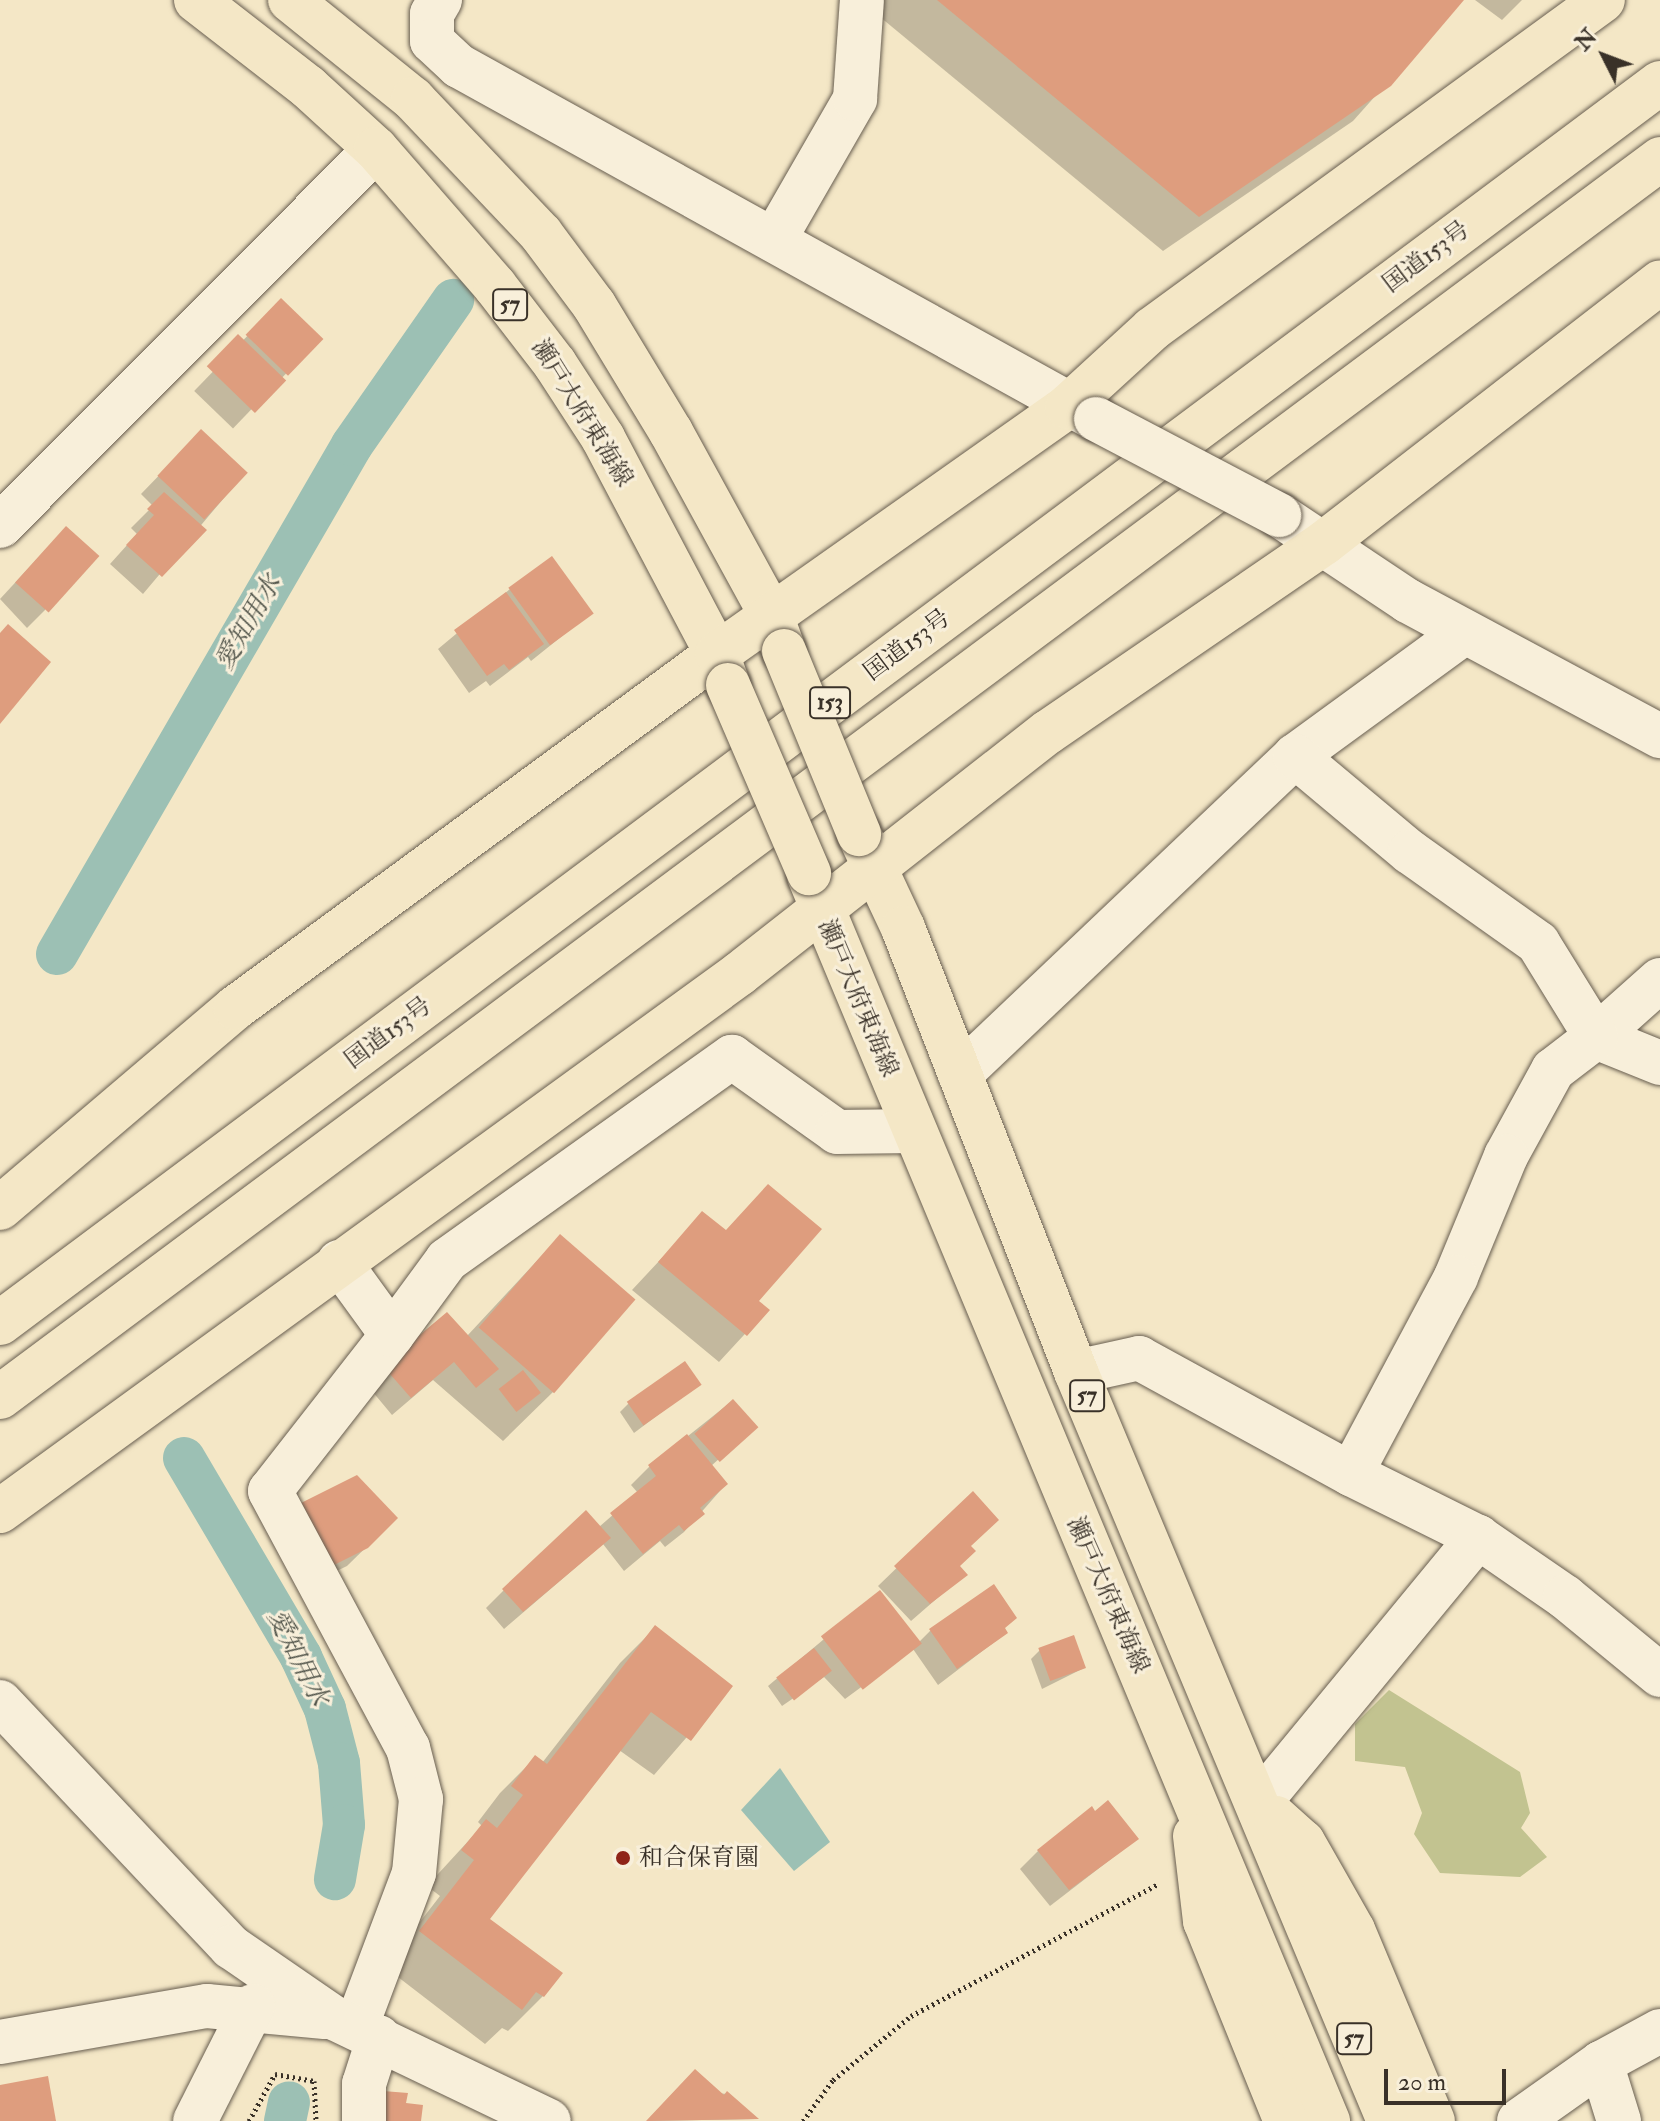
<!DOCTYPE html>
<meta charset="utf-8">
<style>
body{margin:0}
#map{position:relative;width:1660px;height:2121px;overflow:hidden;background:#f4e7c6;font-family:"IM FELL Double Pica","Noto Serif JP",serif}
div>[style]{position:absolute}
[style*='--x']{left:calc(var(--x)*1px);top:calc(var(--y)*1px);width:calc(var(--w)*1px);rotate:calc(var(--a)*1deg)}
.green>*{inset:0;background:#c2c390}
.water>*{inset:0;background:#9cc0b4}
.shadow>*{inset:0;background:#0003;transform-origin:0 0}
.canal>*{height:42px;margin:-21px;padding:0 21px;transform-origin:21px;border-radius:21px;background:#9cc0b4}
.building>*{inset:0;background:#de9d7e;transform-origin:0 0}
.path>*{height:5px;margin-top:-2.5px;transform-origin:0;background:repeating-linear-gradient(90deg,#393128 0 2px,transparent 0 6px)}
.roads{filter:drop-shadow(0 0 2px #685e50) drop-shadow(0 0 2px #685e50)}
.minor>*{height:44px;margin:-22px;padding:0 22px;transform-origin:22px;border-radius:22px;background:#f8efda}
.major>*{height:44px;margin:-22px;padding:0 22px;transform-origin:22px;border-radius:22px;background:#f4e7c6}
.highway>*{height:44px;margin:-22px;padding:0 22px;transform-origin:22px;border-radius:22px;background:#f4e7c6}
.bridges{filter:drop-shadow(0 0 2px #685e50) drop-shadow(0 0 2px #685e50)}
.minor-bridge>*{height:44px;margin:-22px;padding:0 22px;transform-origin:22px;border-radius:22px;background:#f8efda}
.major-bridge>*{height:44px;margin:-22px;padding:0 22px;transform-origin:22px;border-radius:22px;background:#f4e7c6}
.dots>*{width:22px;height:22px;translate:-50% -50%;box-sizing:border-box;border:4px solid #f8efda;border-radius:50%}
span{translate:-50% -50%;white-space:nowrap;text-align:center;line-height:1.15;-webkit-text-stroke:6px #f8efda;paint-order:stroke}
.shield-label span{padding:2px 6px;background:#f8efda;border:2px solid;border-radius:6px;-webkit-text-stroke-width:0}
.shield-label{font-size:22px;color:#393128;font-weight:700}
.street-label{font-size:24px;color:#393128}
.poi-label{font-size:24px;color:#393128}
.left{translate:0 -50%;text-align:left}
.water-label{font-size:26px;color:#52554b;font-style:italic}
.north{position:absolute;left:1564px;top:16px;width:80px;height:80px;-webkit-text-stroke:6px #f8efda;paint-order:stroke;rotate:312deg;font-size:22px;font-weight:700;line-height:32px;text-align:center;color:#393128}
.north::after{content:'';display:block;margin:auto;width:28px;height:36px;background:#393128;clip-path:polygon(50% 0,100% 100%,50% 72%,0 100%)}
.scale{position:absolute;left:1384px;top:2069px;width:122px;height:36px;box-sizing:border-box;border:4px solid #393128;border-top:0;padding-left:10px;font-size:24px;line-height:28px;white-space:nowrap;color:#393128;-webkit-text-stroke:6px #f8efda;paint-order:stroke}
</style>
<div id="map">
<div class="green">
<i style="clip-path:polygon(1389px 1690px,1520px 1772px,1530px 1813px,1521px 1828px,1547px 1857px,1520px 1877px,1440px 1873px,1414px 1834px,1422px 1813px,1405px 1767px,1355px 1761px,1355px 1724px)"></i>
</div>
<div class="water">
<i style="clip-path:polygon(780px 1768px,830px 1842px,794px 1871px,741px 1810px)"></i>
</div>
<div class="shadow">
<i style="clip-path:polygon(876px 0,1461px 0,1353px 121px,1163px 251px,874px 12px)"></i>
<i style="clip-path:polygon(1475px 0,1522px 0,1502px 20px)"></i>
<i style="left:281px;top:301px;width:54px;height:125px;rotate:44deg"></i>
<i style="clip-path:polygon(201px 432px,245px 473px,143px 594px,110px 564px,137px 534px,131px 528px,153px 506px,141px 494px)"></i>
<i style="clip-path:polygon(48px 547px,45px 610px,27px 628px,0 599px)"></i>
<i style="clip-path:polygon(510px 589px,592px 612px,531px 661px,528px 657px,490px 686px,486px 681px,469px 693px,438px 649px)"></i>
<i style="clip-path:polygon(703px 1214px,756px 1301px,767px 1310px,719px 1362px,632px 1290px)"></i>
<i style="clip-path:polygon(560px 1236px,553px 1392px,503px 1441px,433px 1380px,392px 1415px,367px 1385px,447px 1315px,467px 1336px)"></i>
<i style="clip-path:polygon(699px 1384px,634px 1433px,620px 1412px,628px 1404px)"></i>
<i style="clip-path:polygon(732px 1401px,755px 1427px,711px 1466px,726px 1484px,684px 1532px,665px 1547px,660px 1541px,624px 1571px,603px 1544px,504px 1629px,486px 1608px,504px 1590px,599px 1527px,638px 1493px,631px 1485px,649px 1467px)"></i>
<i style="clip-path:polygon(973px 1494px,969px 1546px,958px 1567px,965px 1574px,911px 1621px,878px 1586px)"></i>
<i style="clip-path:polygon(396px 1518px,347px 1566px,312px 1583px,278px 1526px)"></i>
<i style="clip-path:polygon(879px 1593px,919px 1642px,930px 1631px,1006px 1633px,938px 1685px,913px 1649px,845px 1699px,824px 1677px,782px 1706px,768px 1686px)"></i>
<i style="clip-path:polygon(655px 1628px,731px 1686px,654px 1775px,619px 1750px,487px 1920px,543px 1996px,508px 2031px,502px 2028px,485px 2044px,385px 1967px,440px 1896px,427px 1886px,482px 1826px,478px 1822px,500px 1793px,535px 1758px,542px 1763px,620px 1663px)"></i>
<i style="clip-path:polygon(1040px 1650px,1084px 1668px,1042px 1689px,1031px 1659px)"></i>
<i style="clip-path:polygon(1137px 1839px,1050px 1906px,1020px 1869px,1038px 1851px)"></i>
<i style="clip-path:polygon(677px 2089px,727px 2094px,756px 2119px,647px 2121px)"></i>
</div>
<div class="canal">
<i style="--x:57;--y:954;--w:588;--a:-59.9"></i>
<i style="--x:352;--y:445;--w:177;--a:-55.1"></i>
<i style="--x:184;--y:1458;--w:231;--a:59.5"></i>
<i style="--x:301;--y:1657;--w:57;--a:65.2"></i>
<i style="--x:325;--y:1709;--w:56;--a:75.5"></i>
<i style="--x:339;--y:1763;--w:62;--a:85.4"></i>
<i style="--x:344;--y:1825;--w:55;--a:99.5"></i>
<i style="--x:285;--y:2121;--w:19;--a:-78"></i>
</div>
<div class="building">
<i style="clip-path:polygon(937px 0,1464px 0,1391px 86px,1199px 217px)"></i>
<i style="left:281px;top:298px;width:59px;height:51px;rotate:44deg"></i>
<i style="left:238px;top:334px;width:67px;height:45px;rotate:44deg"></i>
<i style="left:201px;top:429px;width:64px;height:64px;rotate:43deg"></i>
<i style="clip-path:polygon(164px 492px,207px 530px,162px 577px,126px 545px,154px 515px,147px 509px)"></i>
<i style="left:66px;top:526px;width:45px;height:76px;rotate:42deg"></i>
<i style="left:552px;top:556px;width:71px;height:54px;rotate:54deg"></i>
<i style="clip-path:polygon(506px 592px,544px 644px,509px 670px,504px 664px,487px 676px,454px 630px)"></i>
<i style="clip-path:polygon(8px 624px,51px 662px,0 724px,0 633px)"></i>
<i style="clip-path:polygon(768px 1184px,822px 1229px,759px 1301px,770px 1310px,747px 1336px,658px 1262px,702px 1211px,726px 1230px)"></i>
<i style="left:560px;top:1234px;width:100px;height:124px;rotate:41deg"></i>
<i style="clip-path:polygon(447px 1312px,499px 1369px,476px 1388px,454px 1362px,411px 1398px,383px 1366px)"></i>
<i style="left:685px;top:1361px;width:29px;height:71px;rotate:55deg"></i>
<i style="left:523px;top:1370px;width:29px;height:31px;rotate:52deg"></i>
<i style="left:733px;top:1399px;width:38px;height:52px;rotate:48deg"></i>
<i style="clip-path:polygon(687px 1434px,728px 1484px,700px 1508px,705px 1514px,684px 1531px,679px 1525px,643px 1554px,610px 1513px,656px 1476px,648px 1465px)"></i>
<i style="clip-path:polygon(357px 1475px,398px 1518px,368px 1548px,330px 1567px,295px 1506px)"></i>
<i style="clip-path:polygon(973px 1491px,999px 1520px,971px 1546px,976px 1551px,960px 1566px,968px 1575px,930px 1604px,894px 1566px)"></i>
<i style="clip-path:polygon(586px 1510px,611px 1538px,523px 1612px,502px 1589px)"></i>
<i style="clip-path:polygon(994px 1584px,1017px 1618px,1005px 1628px,1008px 1633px,957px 1669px,929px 1629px)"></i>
<i style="left:880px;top:1590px;width:68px;height:75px;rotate:52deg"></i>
<i style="clip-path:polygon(655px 1625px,733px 1686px,691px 1741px,651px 1712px,490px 1919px,563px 1973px,544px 1997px,536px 1992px,522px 2010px,419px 1931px,474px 1860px,461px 1850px,486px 1819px,497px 1828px,523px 1795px,511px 1786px,535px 1755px,547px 1764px)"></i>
<i style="left:1074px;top:1635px;width:35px;height:38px;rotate:70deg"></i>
<i style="left:814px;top:1648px;width:29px;height:48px;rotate:52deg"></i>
<i style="clip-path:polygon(1108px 1800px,1139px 1839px,1069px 1890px,1037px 1850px,1092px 1806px,1095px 1811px)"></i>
<i style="clip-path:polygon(695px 2069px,724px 2095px,727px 2091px,759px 2119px,646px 2121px)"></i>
<i style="clip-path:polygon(48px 2076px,56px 2121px,0 2121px,0 2085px)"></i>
<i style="clip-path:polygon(383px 2091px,408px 2093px,406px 2103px,423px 2105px,421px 2121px,382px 2121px)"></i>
</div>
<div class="path">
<i style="--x:249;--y:2121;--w:54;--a:-61"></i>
<i style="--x:275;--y:2074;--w:40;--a:10"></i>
<i style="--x:314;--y:2081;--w:40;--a:87.1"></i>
<i style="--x:803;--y:2121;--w:51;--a:-53.8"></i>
<i style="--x:833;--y:2080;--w:101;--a:-39.4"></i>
<i style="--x:911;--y:2016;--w:280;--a:-28.1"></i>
</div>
<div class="roads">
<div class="minor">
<i style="--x:440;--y:0;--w:16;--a:120"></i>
<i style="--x:432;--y:14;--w:27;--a:90"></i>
<i style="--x:432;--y:41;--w:37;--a:43"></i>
<i style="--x:459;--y:66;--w:728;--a:28.99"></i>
<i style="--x:774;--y:240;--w:163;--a:-60.1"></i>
<i style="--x:855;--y:99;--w:99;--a:-86"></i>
<i style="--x:1279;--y:515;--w:155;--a:33.7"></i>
<i style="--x:1408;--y:601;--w:286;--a:28.2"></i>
<i style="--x:0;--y:526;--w:532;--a:-45.08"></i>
<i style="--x:1295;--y:756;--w:210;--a:-36.1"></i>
<i style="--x:1660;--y:980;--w:86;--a:138.3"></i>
<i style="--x:1596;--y:1037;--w:69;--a:22.1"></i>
<i style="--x:960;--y:1074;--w:462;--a:-43.5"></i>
<i style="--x:1295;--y:756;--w:150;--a:39.9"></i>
<i style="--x:1410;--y:852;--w:157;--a:35.4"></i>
<i style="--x:1538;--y:943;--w:110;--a:58.3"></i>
<i style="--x:1596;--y:1037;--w:54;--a:142.5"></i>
<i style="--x:1553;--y:1070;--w:98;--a:118.7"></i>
<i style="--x:1506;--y:1156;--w:131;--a:112.5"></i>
<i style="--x:1456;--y:1277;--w:223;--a:118.1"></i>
<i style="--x:339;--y:1262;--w:90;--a:54"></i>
<i style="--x:392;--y:1335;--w:198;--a:128"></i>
<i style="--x:270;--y:1491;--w:292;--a:61.8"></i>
<i style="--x:408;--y:1748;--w:53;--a:75.7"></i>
<i style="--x:421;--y:1799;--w:74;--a:95.4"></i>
<i style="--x:414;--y:1873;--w:165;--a:110.6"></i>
<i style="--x:392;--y:1335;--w:93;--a:-53.7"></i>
<i style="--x:447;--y:1260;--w:350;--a:-35.5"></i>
<i style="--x:732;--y:1057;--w:129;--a:35.5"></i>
<i style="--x:837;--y:1132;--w:77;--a:-0.7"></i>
<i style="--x:1076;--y:1372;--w:65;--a:-12.5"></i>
<i style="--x:1139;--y:1358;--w:242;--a:28.7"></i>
<i style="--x:1351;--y:1474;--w:142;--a:26.4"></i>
<i style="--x:1478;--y:1537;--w:106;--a:34.6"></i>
<i style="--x:1565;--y:1597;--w:123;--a:39.4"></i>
<i style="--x:0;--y:1702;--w:337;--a:46.7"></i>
<i style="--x:231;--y:1947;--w:125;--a:34.6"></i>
<i style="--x:334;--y:2018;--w:238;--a:25.6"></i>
<i style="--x:1259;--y:1803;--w:345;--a:-50.5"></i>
<i style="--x:0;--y:2042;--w:210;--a:-9.9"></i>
<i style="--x:207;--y:2006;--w:118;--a:5.4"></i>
<i style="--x:195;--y:2121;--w:129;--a:-63.2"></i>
<i style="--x:364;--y:2121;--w:37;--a:-90"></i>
<i style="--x:364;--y:2084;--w:49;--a:-72.3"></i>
<i style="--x:1519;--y:2121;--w:100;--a:-35.3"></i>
<i style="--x:1619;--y:2121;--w:61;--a:-107.2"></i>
<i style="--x:1601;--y:2063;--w:67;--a:-28.5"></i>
</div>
<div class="major">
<i style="--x:196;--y:0;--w:142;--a:37.8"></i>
<i style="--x:308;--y:87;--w:92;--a:42.4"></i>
<i style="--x:376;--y:149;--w:181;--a:49"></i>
<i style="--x:495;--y:286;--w:98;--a:52.4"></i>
<i style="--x:555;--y:364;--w:88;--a:57"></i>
<i style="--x:603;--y:438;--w:244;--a:62.2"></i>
<i style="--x:717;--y:654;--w:33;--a:70"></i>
<i style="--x:290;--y:0;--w:158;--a:38.8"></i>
<i style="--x:413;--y:99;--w:186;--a:46.5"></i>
<i style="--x:541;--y:234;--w:89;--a:53.3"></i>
<i style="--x:594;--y:305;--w:149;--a:58.8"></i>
<i style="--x:671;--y:432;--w:209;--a:61.3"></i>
<i style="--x:771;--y:615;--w:38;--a:70"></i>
<i style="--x:859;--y:834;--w:104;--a:64.9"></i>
<i style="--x:903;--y:928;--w:477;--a:68.7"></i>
<i style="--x:1076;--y:1372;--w:812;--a:67.32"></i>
<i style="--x:809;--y:876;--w:1349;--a:67.37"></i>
<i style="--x:1276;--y:1818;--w:36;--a:42"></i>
<i style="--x:1303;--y:1842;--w:101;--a:60.4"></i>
<i style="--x:1353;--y:1930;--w:207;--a:67.3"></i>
<i style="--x:1195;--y:1836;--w:86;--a:83.3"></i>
<i style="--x:1205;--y:1921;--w:216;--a:68"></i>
</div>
<div class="highway">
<i style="--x:0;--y:1208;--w:309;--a:-40.4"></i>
<i style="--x:235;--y:1008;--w:598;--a:-36.3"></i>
<i style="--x:717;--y:654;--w:428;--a:-35.2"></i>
<i style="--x:1067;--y:407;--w:115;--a:-42.5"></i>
<i style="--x:1152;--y:329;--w:558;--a:-36.11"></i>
<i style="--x:0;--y:1323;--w:2072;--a:-36.76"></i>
<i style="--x:0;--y:1397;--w:2071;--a:-36.71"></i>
<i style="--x:0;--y:1511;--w:914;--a:-36"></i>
<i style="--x:739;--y:974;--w:392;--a:-38.1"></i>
<i style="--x:1048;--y:732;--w:335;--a:-34.4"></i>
<i style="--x:1324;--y:543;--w:425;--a:-37.8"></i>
</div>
</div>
<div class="bridges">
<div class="minor-bridge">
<i style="--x:1096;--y:419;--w:207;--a:27.7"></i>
</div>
<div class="major-bridge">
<i style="--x:784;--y:651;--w:198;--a:67.7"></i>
<i style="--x:728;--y:685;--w:205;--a:66.7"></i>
</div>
</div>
<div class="dots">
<i style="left:623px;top:1858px;background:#8f2418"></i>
</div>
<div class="shield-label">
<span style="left:510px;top:305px">57</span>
<span style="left:830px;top:703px">153</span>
<span style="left:1087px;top:1396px">57</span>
<span style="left:1354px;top:2039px">57</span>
</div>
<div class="street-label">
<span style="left:1426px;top:257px;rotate:-37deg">国道153号</span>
<span style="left:582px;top:413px;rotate:58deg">瀬戸大府東海線</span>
<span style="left:907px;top:645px;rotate:-37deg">国道153号</span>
<span style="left:858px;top:998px;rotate:67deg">瀬戸大府東海線</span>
<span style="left:388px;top:1033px;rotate:-37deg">国道153号</span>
<span style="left:1108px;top:1595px;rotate:66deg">瀬戸大府東海線</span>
</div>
<div class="poi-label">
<span class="left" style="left:639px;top:1858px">和合保育園</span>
</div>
<div class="water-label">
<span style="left:249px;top:623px;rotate:-60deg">愛知用水</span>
<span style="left:297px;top:1658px;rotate:63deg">愛知用水</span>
</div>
<div class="north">N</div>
<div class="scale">20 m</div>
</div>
